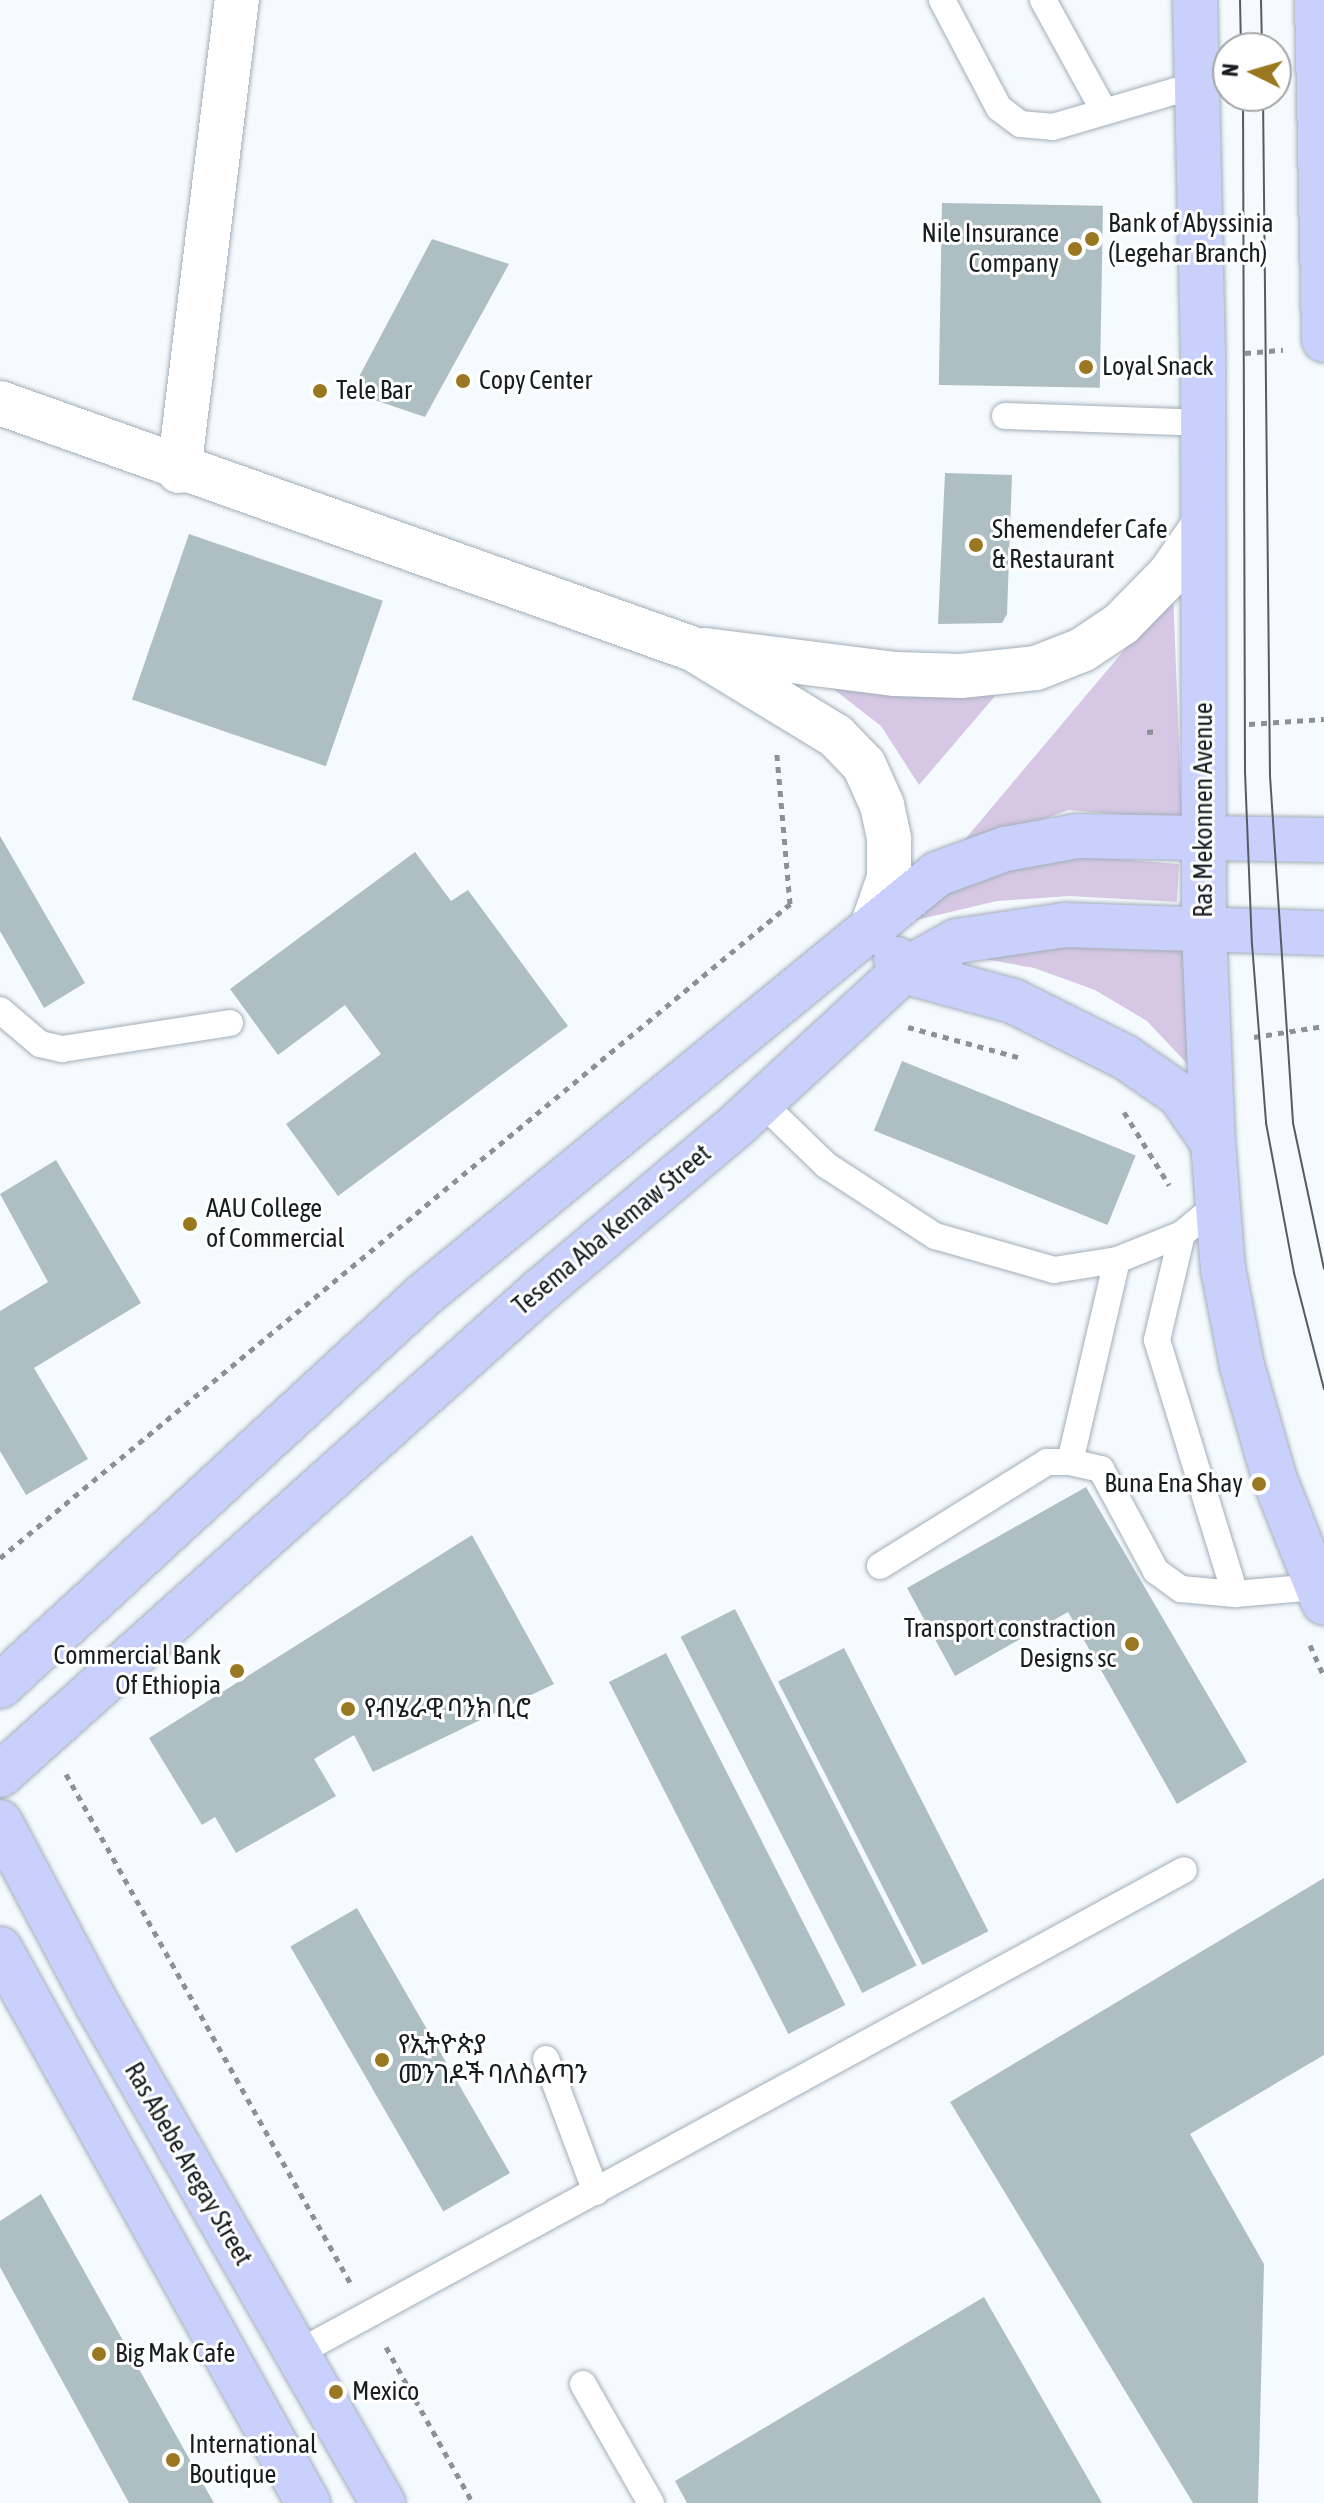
<!DOCTYPE html>
<meta charset="utf-8">
<style>
body{margin:0}
#map{position:relative;width:1324px;height:2503px;overflow:hidden;background:#f5fafe;font-family:"Asap Condensed","Noto Sans Ethiopic",sans-serif}
div>[style]{position:absolute}
[style*='--x']{left:calc(var(--x)*1px);top:calc(var(--y)*1px);width:calc(var(--w)*1px);rotate:calc(var(--a)*1deg)}
.green>*{inset:0;background:#d6c8e4}
.building>*{inset:0;background:#aebfc3;transform-origin:0 0}
.path>*{height:5px;margin-top:-2.5px;transform-origin:0;background:repeating-linear-gradient(90deg,#8c9195 0 6px,transparent 0 12px)}
.roads{filter:drop-shadow(0 0 2px #a2aeb8) drop-shadow(0 0 2px #a2aeb8)}
.service>*{height:26px;margin:-13px;padding:0 13px;transform-origin:13px;border-radius:13px;background:#fff}
.minor>*{height:44px;margin:-22px;padding:0 22px;transform-origin:22px;border-radius:22px;background:#fff}
.tertiary>*{height:44px;margin:-22px;padding:0 22px;transform-origin:22px;border-radius:22px;background:#fff}
.primary>*{height:44px;margin:-22px;padding:0 22px;transform-origin:22px;border-radius:22px;background:#c9d0fc}
.tram>*{height:2px;margin:-1px;padding:0 1px;transform-origin:1px;border-radius:1px;background:#575c60}
.dots>*{width:22px;height:22px;translate:-50% -50%;box-sizing:border-box;border:4px solid #fff;border-radius:50%}
span{translate:-50% -50%;white-space:nowrap;text-align:center;line-height:1.15;-webkit-text-stroke:6px #fff;paint-order:stroke}
.poi-label{font-size:26px;color:#191d21}
.left{translate:0 -50%;text-align:left}
.right{translate:-100% -50%;text-align:right}
.street-label{font-size:26px;color:#191d21}
.north{position:absolute;left:1212px;top:32px;width:80px;height:80px;box-sizing:border-box;background:#fff;border:2px solid #a3a5a6;border-radius:50%;rotate:275deg;font-size:22px;font-weight:700;line-height:32px;text-align:center;color:#191d21}
.north::after{content:'';display:block;margin:auto;width:28px;height:36px;background:#997821;clip-path:polygon(50% 0,100% 100%,50% 72%,0 100%)}
</style>
<div id="map">
<div class="green">
<i style="clip-path:polygon(1173px 592px,1182px 820px,1069px 810px,956px 850px)"></i>
<i style="clip-path:polygon(1008px 681px,919px 785px,881px 726px,827px 684px)"></i>
<i style="clip-path:polygon(1065px 855px,1179px 864px,1177px 902px,1069px 896px,997px 901px,908px 922px,970px 877px)"></i>
<i style="clip-path:polygon(1071px 942px,1197px 952px,1194px 1071px,1147px 1021px,1095px 990px,1034px 968px,974px 957px)"></i>
</div>
<div class="building">
<i style="left:942px;top:203px;width:161px;height:182px;rotate:1deg"></i>
<i style="clip-path:polygon(432px 239px,509px 264px,425px 417px,351px 392px)"></i>
<i style="clip-path:polygon(945px 473px,1012px 475px,1007px 614px,1002px 623px,938px 624px)"></i>
<i style="left:189px;top:534px;width:205px;height:175px;rotate:19deg"></i>
<i style="clip-path:polygon(0 836px,85px 983px,44px 1008px,0 931px)"></i>
<i style="clip-path:polygon(415px 852px,451px 901px,468px 890px,568px 1026px,338px 1196px,286px 1124px,381px 1054px,345px 1005px,278px 1055px,230px 989px)"></i>
<i style="left:902px;top:1061px;width:252px;height:75px;rotate:22deg"></i>
<i style="clip-path:polygon(56px 1160px,141px 1303px,34px 1368px,88px 1459px,26px 1495px,0 1451px,0 1311px,48px 1282px,0 1194px)"></i>
<i style="clip-path:polygon(1086px 1487px,1247px 1762px,1177px 1804px,1068px 1612px,955px 1676px,907px 1588px)"></i>
<i style="clip-path:polygon(472px 1535px,554px 1684px,373px 1772px,354px 1735px,314px 1759px,336px 1796px,236px 1853px,215px 1817px,202px 1825px,149px 1738px)"></i>
<i style="left:735px;top:1609px;width:400px;height:61px;rotate:63deg"></i>
<i style="left:844px;top:1648px;width:318px;height:74px;rotate:63deg"></i>
<i style="left:666px;top:1653px;width:395px;height:64px;rotate:63deg"></i>
<i style="clip-path:polygon(1324px 1878px,1324px 2055px,1190px 2134px,1264px 2264px,1258px 2503px,1193px 2503px,950px 2102px)"></i>
<i style="left:357px;top:1908px;width:306px;height:77px;rotate:60deg"></i>
<i style="clip-path:polygon(41px 2194px,214px 2503px,129px 2503px,0 2267px,0 2221px)"></i>
<i style="clip-path:polygon(984px 2297px,1102px 2503px,687px 2503px,675px 2481px)"></i>
</div>
<div class="path">
<i style="--x:1245;--y:353;--w:38;--a:-5"></i>
<i style="--x:1249;--y:724;--w:75;--a:-3.8"></i>
<i style="--x:1147;--y:732;--w:12;--a:-5"></i>
<i style="--x:908;--y:1027;--w:114;--a:15.3"></i>
<i style="--x:1254;--y:1037;--w:71;--a:-8.9"></i>
<i style="--x:1124;--y:1112;--w:86;--a:58.3"></i>
<i style="--x:0;--y:1558;--w:1026;--a:-39.62"></i>
<i style="--x:790;--y:904;--w:151;--a:-95"></i>
<i style="--x:1310;--y:1645;--w:35;--a:66"></i>
<i style="--x:66;--y:1774;--w:586;--a:60.81"></i>
<i style="--x:386;--y:2347;--w:179;--a:60.9"></i>
</div>
<div class="roads">
<div class="service">
<i style="--x:942;--y:0;--w:122;--a:62.2"></i>
<i style="--x:999;--y:108;--w:26;--a:37"></i>
<i style="--x:1020;--y:124;--w:33;--a:5"></i>
<i style="--x:1053;--y:127;--w:149;--a:-16.4"></i>
<i style="--x:1043;--y:0;--w:127;--a:61.2"></i>
<i style="--x:1005;--y:416;--w:197;--a:2"></i>
<i style="--x:0;--y:1010;--w:52;--a:40.4"></i>
<i style="--x:40;--y:1044;--w:23;--a:13"></i>
<i style="--x:62;--y:1049;--w:170;--a:-8.8"></i>
<i style="--x:761;--y:1102;--w:91;--a:44.1"></i>
<i style="--x:826;--y:1165;--w:130;--a:33.1"></i>
<i style="--x:935;--y:1236;--w:124;--a:15.9"></i>
<i style="--x:1054;--y:1270;--w:64;--a:-9"></i>
<i style="--x:1117;--y:1260;--w:70;--a:-21.8"></i>
<i style="--x:1182;--y:1234;--w:47;--a:-39.8"></i>
<i style="--x:1182;--y:1234;--w:109;--a:103.3"></i>
<i style="--x:1157;--y:1340;--w:266;--a:72.9"></i>
<i style="--x:1070;--y:1462;--w:207;--a:-76.9"></i>
<i style="--x:880;--y:1566;--w:197;--a:-31.9"></i>
<i style="--x:1047;--y:1462;--w:23;--a:0"></i>
<i style="--x:1070;--y:1462;--w:32;--a:13"></i>
<i style="--x:1101;--y:1469;--w:116;--a:61.7"></i>
<i style="--x:1156;--y:1571;--w:31;--a:36"></i>
<i style="--x:1181;--y:1589;--w:54;--a:5.3"></i>
<i style="--x:1235;--y:1594;--w:82;--a:-4.9"></i>
<i style="--x:546;--y:2059;--w:142;--a:69.4"></i>
<i style="--x:296;--y:2354;--w:1011;--a:-28.59"></i>
<i style="--x:583;--y:2384;--w:137;--a:60.3"></i>
</div>
<div class="minor">
<i style="--x:179;--y:471;--w:475;--a:-83"></i>
</div>
<div class="tertiary">
<i style="--x:0;--y:403;--w:735;--a:19.54"></i>
<i style="--x:693;--y:649;--w:167;--a:31.3"></i>
<i style="--x:836;--y:736;--w:40;--a:46"></i>
<i style="--x:864;--y:765;--w:44;--a:65.8"></i>
<i style="--x:882;--y:805;--w:35;--a:78"></i>
<i style="--x:889;--y:839;--w:39;--a:90"></i>
<i style="--x:889;--y:878;--w:49;--a:109.2"></i>
<i style="--x:705;--y:650;--w:192;--a:7.2"></i>
<i style="--x:895;--y:674;--w:66;--a:1.7"></i>
<i style="--x:961;--y:676;--w:75;--a:-6.1"></i>
<i style="--x:1036;--y:668;--w:49;--a:-21.4"></i>
<i style="--x:1082;--y:650;--w:47;--a:-33.7"></i>
<i style="--x:1121;--y:624;--w:70;--a:-45.6"></i>
<i style="--x:1170;--y:574;--w:55;--a:-55.4"></i>
</div>
<div class="primary">
<i style="--x:1195;--y:0;--w:356;--a:88.7"></i>
<i style="--x:1203;--y:356;--w:574;--a:89.9"></i>
<i style="--x:1204;--y:930;--w:213;--a:87.6"></i>
<i style="--x:1213;--y:1143;--w:126;--a:85.5"></i>
<i style="--x:1223;--y:1269;--w:99;--a:78.9"></i>
<i style="--x:1242;--y:1366;--w:119;--a:73.9"></i>
<i style="--x:1275;--y:1480;--w:132;--a:68.3"></i>
<i style="--x:1317;--y:0;--w:340;--a:88.8"></i>
<i style="--x:896;--y:959;--w:14;--a:60"></i>
<i style="--x:903;--y:971;--w:114;--a:15.3"></i>
<i style="--x:1013;--y:1001;--w:125;--a:26.6"></i>
<i style="--x:1125;--y:1057;--w:67;--a:34.6"></i>
<i style="--x:1180;--y:1095;--w:58;--a:55.5"></i>
<i style="--x:0;--y:1686;--w:578;--a:-42.69"></i>
<i style="--x:425;--y:1294;--w:662;--a:-39.36"></i>
<i style="--x:937;--y:874;--w:72;--a:-20.2"></i>
<i style="--x:1005;--y:849;--w:73;--a:-10.2"></i>
<i style="--x:1077;--y:836;--w:247;--a:0.9"></i>
<i style="--x:0;--y:1775;--w:727;--a:-41.88"></i>
<i style="--x:541;--y:1290;--w:259;--a:-40.1"></i>
<i style="--x:739;--y:1123;--w:224;--a:-42.8"></i>
<i style="--x:903;--y:971;--w:62;--a:-29.1"></i>
<i style="--x:957;--y:941;--w:109;--a:-8.4"></i>
<i style="--x:1065;--y:925;--w:259;--a:1.8"></i>
<i style="--x:0;--y:1822;--w:208;--a:62"></i>
<i style="--x:98;--y:2006;--w:573;--a:60.17"></i>
<i style="--x:0;--y:1949;--w:634;--a:60.93"></i>
</div>
</div>
<div class="tram">
<i style="--x:1240;--y:0;--w:48;--a:88.8"></i>
<i style="--x:1261;--y:0;--w:48;--a:88.8"></i>
<i style="--x:1243;--y:96;--w:676;--a:89.83"></i>
<i style="--x:1245;--y:772;--w:172;--a:87.7"></i>
<i style="--x:1252;--y:944;--w:180;--a:85.5"></i>
<i style="--x:1266;--y:1123;--w:153;--a:79.4"></i>
<i style="--x:1294;--y:1273;--w:120;--a:75.5"></i>
<i style="--x:1263;--y:96;--w:680;--a:89.41"></i>
<i style="--x:1270;--y:776;--w:348;--a:86.2"></i>
<i style="--x:1293;--y:1123;--w:149;--a:78"></i>
</div>
<div class="dots">
<i style="left:1092px;top:239px;background:#997821"></i>
<i style="left:1075px;top:249px;background:#997821"></i>
<i style="left:1086px;top:367px;background:#997821"></i>
<i style="left:463px;top:381px;background:#997821"></i>
<i style="left:320px;top:391px;background:#997821"></i>
<i style="left:976px;top:545px;background:#997821"></i>
<i style="left:190px;top:1224px;background:#997821"></i>
<i style="left:1259px;top:1484px;background:#997821"></i>
<i style="left:1132px;top:1644px;background:#997821"></i>
<i style="left:237px;top:1671px;background:#997821"></i>
<i style="left:348px;top:1709px;background:#997821"></i>
<i style="left:382px;top:2060px;background:#997821"></i>
<i style="left:99px;top:2354px;background:#997821"></i>
<i style="left:336px;top:2392px;background:#997821"></i>
<i style="left:173px;top:2460px;background:#997821"></i>
</div>
<div class="poi-label">
<span class="left" style="left:1108px;top:239px">Bank of Abyssinia<br>(Legehar Branch)</span>
<span class="right" style="left:1059px;top:249px">Nile Insurance<br>Company</span>
<span class="left" style="left:1102px;top:367px">Loyal Snack</span>
<span class="left" style="left:479px;top:381px">Copy Center</span>
<span class="left" style="left:336px;top:391px">Tele Bar</span>
<span class="left" style="left:992px;top:545px">Shemendefer Cafe<br>&amp; Restaurant</span>
<span class="left" style="left:206px;top:1224px">AAU College<br>of Commercial</span>
<span class="right" style="left:1243px;top:1484px">Buna Ena Shay</span>
<span class="right" style="left:1116px;top:1644px">Transport constraction<br>Designs sc</span>
<span class="right" style="left:221px;top:1671px">Commercial Bank<br>Of Ethiopia</span>
<span class="left" style="left:364px;top:1709px">የብሄራዊ ባንክ ቢሮ</span>
<span class="left" style="left:398px;top:2060px">የኢትዮጵያ<br>መንገዶች ባለስልጣን</span>
<span class="left" style="left:115px;top:2354px">Big Mak Cafe</span>
<span class="left" style="left:352px;top:2392px">Mexico</span>
<span class="left" style="left:189px;top:2460px">International<br>Boutique</span>
</div>
<div class="street-label">
<span style="left:1204px;top:810px;rotate:-90deg">Ras Mekonnen Avenue</span>
<span style="left:612px;top:1230px;rotate:-40deg">Tesema Aba Kemaw Street</span>
<span style="left:188px;top:2164px;rotate:60deg">Ras Abebe Aregay Street</span>
</div>
<div class="north">N</div>
</div>
